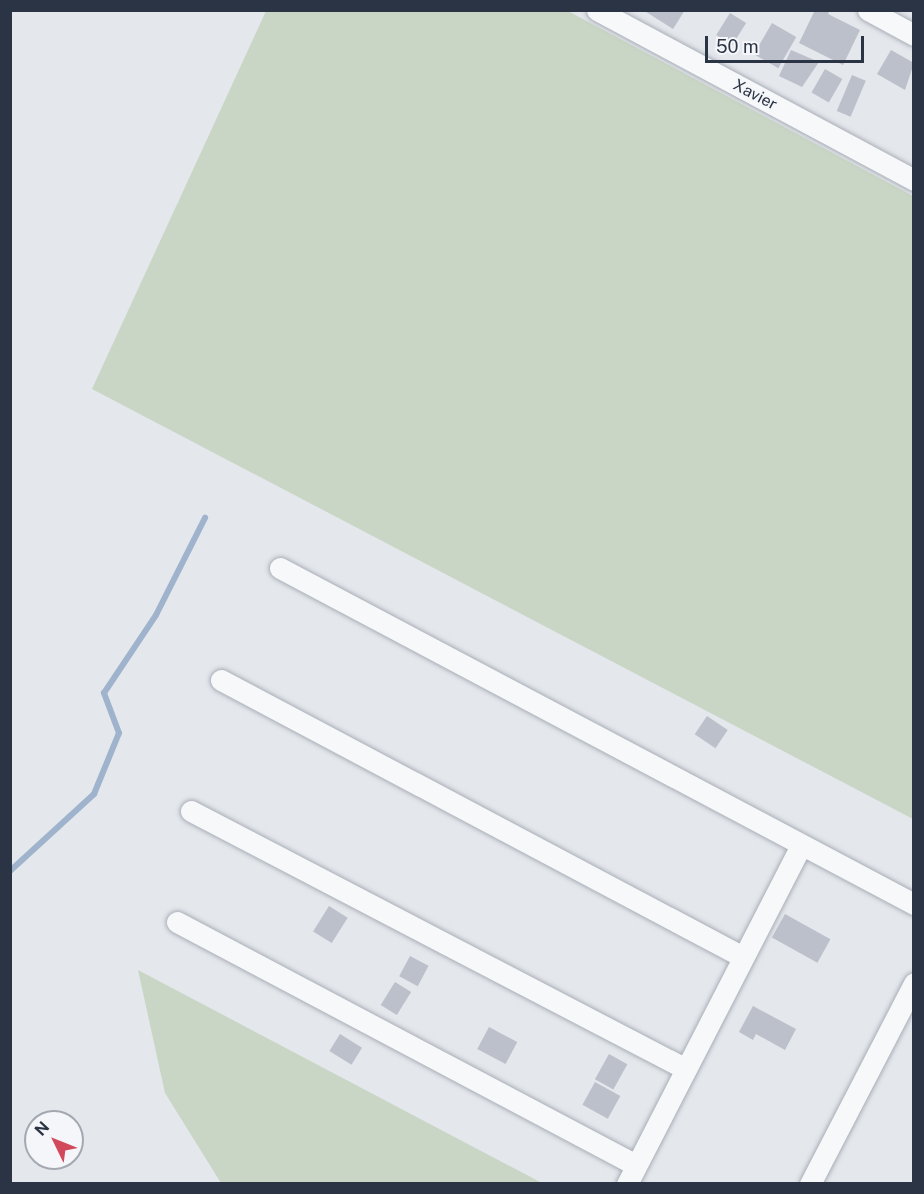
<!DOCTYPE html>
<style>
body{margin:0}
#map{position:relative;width:924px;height:1194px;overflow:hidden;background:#e4e7ec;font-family:"Public Sans",sans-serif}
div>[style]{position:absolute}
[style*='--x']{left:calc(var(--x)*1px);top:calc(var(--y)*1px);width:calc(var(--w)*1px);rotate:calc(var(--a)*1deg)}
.green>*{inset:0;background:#c9d6c5}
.stream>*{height:6px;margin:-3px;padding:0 3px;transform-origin:3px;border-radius:3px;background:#9fb4cc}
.building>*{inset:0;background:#bbc0ca;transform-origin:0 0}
.roads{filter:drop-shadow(0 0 2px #a9aeb7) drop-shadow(0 0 2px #a9aeb7)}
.minor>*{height:21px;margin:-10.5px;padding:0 10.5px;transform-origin:10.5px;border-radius:10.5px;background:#f7f8fa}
span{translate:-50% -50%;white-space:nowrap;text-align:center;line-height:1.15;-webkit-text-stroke:4.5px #f4f6f9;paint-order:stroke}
.street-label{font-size:16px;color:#2b3445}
.frame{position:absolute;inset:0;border:12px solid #2b3445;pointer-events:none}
.north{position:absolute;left:24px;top:1110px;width:60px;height:60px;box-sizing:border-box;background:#f4f6f9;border:2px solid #a4a8b1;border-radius:50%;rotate:313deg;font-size:16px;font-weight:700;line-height:24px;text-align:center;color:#2b3445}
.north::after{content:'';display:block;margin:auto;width:21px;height:27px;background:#d1495b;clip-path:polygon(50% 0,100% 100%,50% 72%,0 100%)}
.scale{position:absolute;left:705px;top:36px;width:159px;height:27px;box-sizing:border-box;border:3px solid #2b3445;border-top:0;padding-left:8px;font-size:18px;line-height:21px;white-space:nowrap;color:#2b3445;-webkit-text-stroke:4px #f4f6f9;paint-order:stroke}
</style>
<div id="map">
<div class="green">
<i style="clip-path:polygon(266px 11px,568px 11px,913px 196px,913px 819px,92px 389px)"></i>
<i style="clip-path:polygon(138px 970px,542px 1183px,221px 1183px,165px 1093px)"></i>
</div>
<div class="stream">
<i style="--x:10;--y:871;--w:114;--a:-42.5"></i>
<i style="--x:94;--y:794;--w:66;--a:-67.7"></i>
<i style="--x:119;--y:733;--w:43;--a:-110.6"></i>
<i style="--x:104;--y:693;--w:94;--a:-56.3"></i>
<i style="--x:156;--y:615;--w:109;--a:-63.2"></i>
</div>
<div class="building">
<i style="clip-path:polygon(643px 10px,685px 10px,673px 29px)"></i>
<i style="clip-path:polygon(815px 10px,830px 10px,828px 14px,860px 30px,843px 65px,799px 43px)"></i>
<i style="left:730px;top:13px;width:19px;height:26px;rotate:32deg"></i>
<i style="left:772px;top:23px;width:28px;height:36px;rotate:30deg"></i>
<i style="clip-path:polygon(791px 50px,819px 62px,802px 87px,779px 76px)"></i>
<i style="clip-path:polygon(891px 50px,914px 63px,905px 90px,877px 74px)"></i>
<i style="left:825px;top:69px;width:20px;height:27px;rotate:30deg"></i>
<i style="left:852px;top:75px;width:15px;height:39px;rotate:23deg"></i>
<i style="left:707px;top:716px;width:25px;height:22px;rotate:34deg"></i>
<i style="left:329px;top:906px;width:22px;height:30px;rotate:32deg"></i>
<i style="left:785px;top:914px;width:52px;height:27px;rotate:29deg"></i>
<i style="left:410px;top:956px;width:21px;height:23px;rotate:28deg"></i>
<i style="left:395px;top:982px;width:19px;height:27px;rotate:32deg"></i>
<i style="clip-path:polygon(753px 1006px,796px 1029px,785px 1050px,756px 1034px,753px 1040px,739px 1032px)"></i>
<i style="left:489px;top:1027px;width:32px;height:25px;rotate:28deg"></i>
<i style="left:340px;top:1034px;width:26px;height:20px;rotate:32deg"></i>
<i style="left:609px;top:1054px;width:21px;height:29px;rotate:29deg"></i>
<i style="left:595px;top:1082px;width:29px;height:26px;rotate:29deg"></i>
</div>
<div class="roads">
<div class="minor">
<i style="--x:597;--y:10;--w:360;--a:28.2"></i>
<i style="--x:868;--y:10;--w:52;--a:28.5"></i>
<i style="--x:280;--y:568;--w:718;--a:27.92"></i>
<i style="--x:221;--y:680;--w:591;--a:27.95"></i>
<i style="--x:191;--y:811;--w:558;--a:27.53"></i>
<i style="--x:177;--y:922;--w:519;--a:27.9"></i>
<i style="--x:627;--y:1184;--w:381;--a:-62.8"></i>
<i style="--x:810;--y:1184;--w:226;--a:-62.6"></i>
</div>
</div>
<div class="street-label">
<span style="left:755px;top:95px;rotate:28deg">Xavier</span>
</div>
<div class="frame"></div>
<div class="north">N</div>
<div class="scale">50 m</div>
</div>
